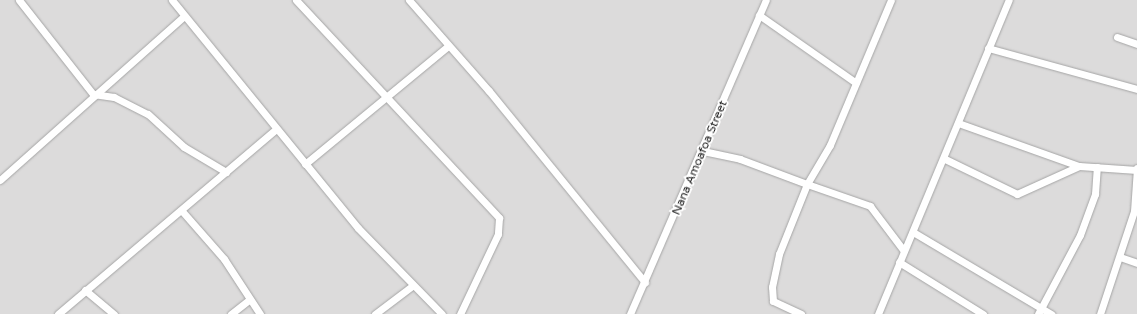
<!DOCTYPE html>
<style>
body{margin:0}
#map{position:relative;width:1137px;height:314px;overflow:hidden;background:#f0ebe3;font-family:"Varela Round",sans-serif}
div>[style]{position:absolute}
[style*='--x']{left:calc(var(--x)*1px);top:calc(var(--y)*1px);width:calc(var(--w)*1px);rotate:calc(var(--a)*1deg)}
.residential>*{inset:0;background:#dcdbdb;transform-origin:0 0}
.roads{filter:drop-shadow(0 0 1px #a5a5a5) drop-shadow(0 0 1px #a5a5a5)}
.minor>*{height:7px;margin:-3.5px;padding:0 3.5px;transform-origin:3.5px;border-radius:3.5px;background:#fff}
span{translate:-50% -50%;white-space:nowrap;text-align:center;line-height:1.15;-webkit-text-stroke:4px #fff;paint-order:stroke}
.street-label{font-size:12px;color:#1e1e1e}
</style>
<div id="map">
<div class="residential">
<i style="left:0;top:0;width:1137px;height:314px"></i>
</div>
<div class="roads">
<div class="minor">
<i style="--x:19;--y:0;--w:120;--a:51.8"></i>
<i style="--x:93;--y:94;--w:21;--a:8"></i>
<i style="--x:114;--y:97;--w:38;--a:27"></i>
<i style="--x:148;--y:114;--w:49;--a:42.5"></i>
<i style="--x:184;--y:147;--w:49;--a:30.8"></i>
<i style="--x:172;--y:0;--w:294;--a:50.8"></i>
<i style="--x:358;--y:228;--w:120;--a:45.7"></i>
<i style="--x:296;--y:0;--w:298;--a:47"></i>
<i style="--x:499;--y:218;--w:16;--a:94"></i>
<i style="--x:498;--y:234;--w:89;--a:115.4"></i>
<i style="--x:409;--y:0;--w:121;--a:48.7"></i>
<i style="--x:489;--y:91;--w:247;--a:50.8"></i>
<i style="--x:759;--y:15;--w:118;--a:35"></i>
<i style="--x:1117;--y:37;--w:21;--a:19"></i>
<i style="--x:988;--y:48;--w:155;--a:15.4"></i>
<i style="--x:961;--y:124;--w:125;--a:19.6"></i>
<i style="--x:703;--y:151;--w:38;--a:12"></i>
<i style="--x:740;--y:159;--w:72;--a:20.5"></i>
<i style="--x:807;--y:184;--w:45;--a:-59.5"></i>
<i style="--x:830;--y:145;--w:157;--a:-67.2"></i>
<i style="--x:945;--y:159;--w:80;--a:25.9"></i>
<i style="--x:1017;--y:194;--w:68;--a:-24.3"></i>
<i style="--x:1079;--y:166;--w:58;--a:3.9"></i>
<i style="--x:305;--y:164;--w:185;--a:-39.5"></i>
<i style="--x:0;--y:180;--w:246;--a:-41.7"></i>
<i style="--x:182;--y:211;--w:64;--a:48.8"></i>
<i style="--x:224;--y:259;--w:66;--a:56.8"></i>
<i style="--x:913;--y:232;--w:161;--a:30.7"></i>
<i style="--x:1120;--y:257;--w:18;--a:19"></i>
<i style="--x:899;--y:262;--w:99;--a:31.8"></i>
<i style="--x:85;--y:290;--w:38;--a:40"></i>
<i style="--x:58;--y:314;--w:286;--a:-40.3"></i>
<i style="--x:231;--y:314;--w:23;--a:-38"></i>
<i style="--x:375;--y:314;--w:46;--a:-37.1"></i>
<i style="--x:630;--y:314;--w:342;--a:-66.6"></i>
<i style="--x:801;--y:314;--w:31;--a:-155"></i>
<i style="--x:773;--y:301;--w:14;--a:-94"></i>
<i style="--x:772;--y:287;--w:34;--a:-78"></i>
<i style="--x:779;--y:254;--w:75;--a:-68.2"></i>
<i style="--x:807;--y:184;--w:67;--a:19.2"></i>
<i style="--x:870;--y:206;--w:56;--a:52.9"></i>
<i style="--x:878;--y:314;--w:340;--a:-67.4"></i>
<i style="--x:1038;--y:314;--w:89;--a:-62"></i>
<i style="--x:1080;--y:235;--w:44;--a:-69.9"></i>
<i style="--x:1095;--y:194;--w:27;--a:-86"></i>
<i style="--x:1100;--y:314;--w:108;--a:-71.7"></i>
<i style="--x:1134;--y:211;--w:43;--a:-86"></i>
</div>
</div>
<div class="street-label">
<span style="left:700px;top:158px;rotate:-67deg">Nana Amoafoa Street</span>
</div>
</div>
